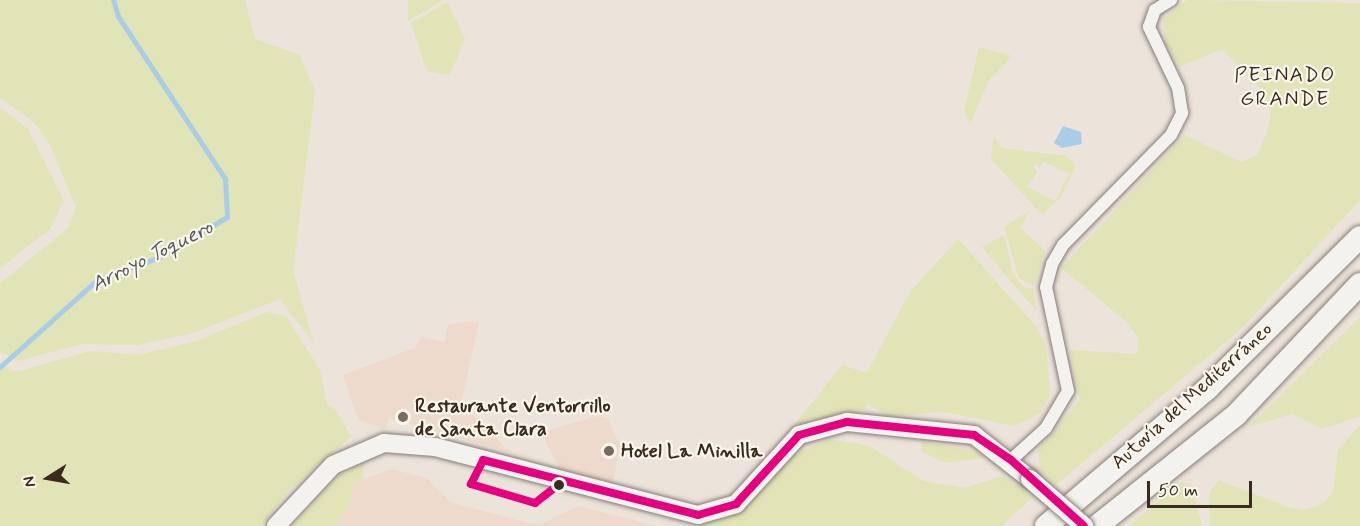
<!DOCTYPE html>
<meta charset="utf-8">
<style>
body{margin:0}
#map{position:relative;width:1360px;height:526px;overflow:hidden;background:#ece3da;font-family:Mynerve,sans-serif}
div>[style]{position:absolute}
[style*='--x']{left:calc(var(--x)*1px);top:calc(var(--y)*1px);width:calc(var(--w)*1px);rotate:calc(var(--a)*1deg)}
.built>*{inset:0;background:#eedacc}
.green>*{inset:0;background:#e0e4b6}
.water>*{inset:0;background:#aacde6}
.stream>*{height:4.5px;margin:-2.25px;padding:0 2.25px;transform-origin:2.25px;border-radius:2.25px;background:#aacde6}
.roads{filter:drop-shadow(0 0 2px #867e78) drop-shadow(0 0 2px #867e78)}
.street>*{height:12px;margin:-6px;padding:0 6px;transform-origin:6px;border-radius:6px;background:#f4f2ee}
.secondary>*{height:18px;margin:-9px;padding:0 9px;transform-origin:9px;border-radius:9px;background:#f4f2ee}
.highway>*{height:22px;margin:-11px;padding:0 11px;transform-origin:11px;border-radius:11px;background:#f4f2ee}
.bridges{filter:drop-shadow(0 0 2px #867e78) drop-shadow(0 0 2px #867e78)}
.secondary-bridge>*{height:18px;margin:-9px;padding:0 9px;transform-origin:9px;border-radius:9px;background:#f4f2ee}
.bus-1>*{height:8px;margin:-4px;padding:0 4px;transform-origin:4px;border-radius:4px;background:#e5007d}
.dots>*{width:16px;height:16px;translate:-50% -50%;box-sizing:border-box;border:3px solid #fbf7ec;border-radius:50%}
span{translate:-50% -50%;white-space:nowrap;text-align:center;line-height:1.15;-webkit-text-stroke:4.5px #fbf7ec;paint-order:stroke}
.street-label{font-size:20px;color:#3b2a1e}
.poi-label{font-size:20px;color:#3b2a1e;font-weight:700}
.left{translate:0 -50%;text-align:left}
.neighbourhood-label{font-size:21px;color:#3b2a1e;letter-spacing:1.5px}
.water-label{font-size:21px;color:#54585c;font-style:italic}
.north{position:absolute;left:18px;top:448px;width:60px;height:60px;-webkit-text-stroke:4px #fbf7ec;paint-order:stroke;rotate:259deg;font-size:16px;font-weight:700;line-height:24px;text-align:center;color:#3b2a1e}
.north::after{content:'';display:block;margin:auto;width:21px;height:27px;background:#3b2a1e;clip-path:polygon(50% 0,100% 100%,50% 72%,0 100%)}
.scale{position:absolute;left:1147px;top:481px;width:105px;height:27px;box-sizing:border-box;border:3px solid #3b2a1e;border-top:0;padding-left:8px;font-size:18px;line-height:21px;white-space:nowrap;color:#3b2a1e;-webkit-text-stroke:4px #fbf7ec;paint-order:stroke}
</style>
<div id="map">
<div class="built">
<i style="clip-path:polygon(471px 321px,479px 323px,461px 403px,510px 452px,389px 418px,385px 429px,358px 420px,343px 375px,414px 348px,421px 337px,444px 342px,448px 325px)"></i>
<i style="clip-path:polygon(596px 416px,607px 418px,620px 445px,612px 487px,561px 471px,541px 433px)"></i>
<i style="clip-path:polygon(392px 469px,426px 478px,451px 502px,528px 523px,541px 524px,578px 506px,656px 526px,333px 526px,349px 508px,353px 483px)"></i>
</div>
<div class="green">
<i style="clip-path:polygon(0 0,245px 0,255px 39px,300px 55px,315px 91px,293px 271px,314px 344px,280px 299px,193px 333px,137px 345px,81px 344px,18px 361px,0 351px,0 283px,67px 229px,76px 207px,49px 143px,34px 122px,0 98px)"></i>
<i style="clip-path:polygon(408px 0,443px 0,408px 21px)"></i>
<i style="clip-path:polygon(1187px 0,1360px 3px,1360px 200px,1241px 329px,1056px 485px,1040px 471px,1038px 450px,1080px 400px,1070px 350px,1137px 354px,1139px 339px,1127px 322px,1061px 268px,1185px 135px,1241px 162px,1258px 155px,1267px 132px,1271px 111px,1261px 89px,1222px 49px,1180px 67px,1166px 44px,1163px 19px)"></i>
<i style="clip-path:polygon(447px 2px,465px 38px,450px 75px,427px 71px,411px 23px)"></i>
<i style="clip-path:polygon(979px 47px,1012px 56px,989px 80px,970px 124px,964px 111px)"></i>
<i style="clip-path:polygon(0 108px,28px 129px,64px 201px,50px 229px,0 268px)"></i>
<i style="clip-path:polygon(evenodd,994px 135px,1001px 148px,1066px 156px,1076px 166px,1061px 197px,1042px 215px,991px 159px,994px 135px,1043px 161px,1069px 174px,1055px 201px,1027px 187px,1037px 172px,1032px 165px,1041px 167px,1043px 161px)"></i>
<i style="clip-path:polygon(1029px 211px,1021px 228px,1045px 251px,1034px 286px,1019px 278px,1004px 227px)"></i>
<i style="clip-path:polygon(1004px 235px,1013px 273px,1023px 287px,1034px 289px,1036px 311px,982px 247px)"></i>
<i style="clip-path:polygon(958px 239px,1035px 325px,1046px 345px,1050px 394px,1040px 413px,1015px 426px,943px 412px,889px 416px,868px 404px,862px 413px,812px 420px,787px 434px,842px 365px,867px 373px,910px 292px)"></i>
<i style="clip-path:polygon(267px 312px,286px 316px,320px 370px,327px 405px,336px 410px,351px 437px,289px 490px,261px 526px,0 526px,0 364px,18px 372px,90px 351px,139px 355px,196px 341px)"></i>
<i style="clip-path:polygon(1360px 317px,1360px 416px,1322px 429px,1292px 414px,1248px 427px)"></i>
<i style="clip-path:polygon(1360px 425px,1360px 526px,1210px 526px,1209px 493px,1219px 480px,1287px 507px,1304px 510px,1323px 504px,1333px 492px,1338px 450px)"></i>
<i style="clip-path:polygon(828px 439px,870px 446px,923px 481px,964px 488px,1003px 476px,1033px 497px,1001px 526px,693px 526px,742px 508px,788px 458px)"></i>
<i style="clip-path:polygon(921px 441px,973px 451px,989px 457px,945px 463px,922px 452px)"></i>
<i style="clip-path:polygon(364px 462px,363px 479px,353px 483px,349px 508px,333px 526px,293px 526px,338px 476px)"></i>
<i style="clip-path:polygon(1183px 481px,1192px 487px,1202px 526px,1129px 526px)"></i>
</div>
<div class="water">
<i style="clip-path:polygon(1063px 126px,1081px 132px,1082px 144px,1062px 148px,1054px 143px)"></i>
</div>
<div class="stream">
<i style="--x:0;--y:367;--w:130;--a:-41.9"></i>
<i style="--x:97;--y:280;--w:67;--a:-20.1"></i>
<i style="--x:160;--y:257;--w:78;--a:-30.8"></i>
<i style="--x:227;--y:217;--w:38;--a:-93"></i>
<i style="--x:225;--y:179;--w:194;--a:-123.4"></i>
<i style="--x:118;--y:17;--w:18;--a:-106"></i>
</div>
<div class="roads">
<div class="street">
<i style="--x:1011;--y:460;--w:47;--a:-42.4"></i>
<i style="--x:1046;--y:428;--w:43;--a:-59.3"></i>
<i style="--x:1068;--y:391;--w:106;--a:-101.9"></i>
<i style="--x:1046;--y:287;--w:24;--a:-75"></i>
<i style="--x:1052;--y:264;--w:22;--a:-60"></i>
<i style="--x:1063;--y:245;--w:154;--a:-45.5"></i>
<i style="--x:1171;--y:135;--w:25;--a:-63"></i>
<i style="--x:1182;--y:113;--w:25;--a:-99"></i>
<i style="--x:1178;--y:88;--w:68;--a:-115.4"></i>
<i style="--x:1149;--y:27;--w:18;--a:-71"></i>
<i style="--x:1155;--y:10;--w:19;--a:-32"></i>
</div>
<div class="secondary">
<i style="--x:276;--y:526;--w:83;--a:-46.9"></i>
<i style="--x:333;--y:465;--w:56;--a:-23.3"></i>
<i style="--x:384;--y:443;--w:51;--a:4.5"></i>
<i style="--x:435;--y:447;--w:272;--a:14.5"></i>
<i style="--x:698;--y:515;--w:40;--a:-16"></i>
<i style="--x:736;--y:504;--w:93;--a:-47.6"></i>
<i style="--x:799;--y:435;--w:50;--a:-15.2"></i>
<i style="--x:847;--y:422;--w:128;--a:5.8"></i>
<i style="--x:974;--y:435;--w:71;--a:38.2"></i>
</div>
<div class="highway">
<i style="--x:1046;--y:526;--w:213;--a:-40.4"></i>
<i style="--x:1208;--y:388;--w:214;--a:-44.8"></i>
<i style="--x:1097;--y:526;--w:178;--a:-38.6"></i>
<i style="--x:1236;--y:415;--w:180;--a:-46.6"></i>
</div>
</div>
<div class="bridges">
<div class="secondary-bridge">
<i style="--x:1030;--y:479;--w:72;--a:41"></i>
</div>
</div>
<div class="bus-1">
<i style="--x:562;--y:482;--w:34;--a:142"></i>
<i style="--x:535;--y:503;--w:67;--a:-163.5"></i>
<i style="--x:471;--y:484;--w:27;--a:-63"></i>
<i style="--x:483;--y:460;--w:222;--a:14.3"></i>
<i style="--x:698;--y:515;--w:40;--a:-16"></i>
<i style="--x:736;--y:504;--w:93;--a:-47.6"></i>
<i style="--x:799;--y:435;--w:50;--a:-15.2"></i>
<i style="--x:847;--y:422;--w:128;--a:5.8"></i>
<i style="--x:974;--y:435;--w:45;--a:34"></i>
<i style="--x:1011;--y:460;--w:98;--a:42.1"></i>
</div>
<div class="dots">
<i style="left:403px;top:417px;background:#796b60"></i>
<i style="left:609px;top:451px;background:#796b60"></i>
<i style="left:559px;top:485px;background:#3b2a1e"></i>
</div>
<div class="street-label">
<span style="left:1192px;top:396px;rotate:-42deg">Autovía del Mediterráneo</span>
</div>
<div class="poi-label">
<span class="left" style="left:415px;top:418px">Restaurante Ventorrillo<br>de Santa Clara</span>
<span class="left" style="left:621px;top:451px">Hotel La Minilla</span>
</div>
<div class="neighbourhood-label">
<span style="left:1285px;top:87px">PEINADO<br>GRANDE</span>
</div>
<div class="water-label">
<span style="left:152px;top:256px;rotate:-27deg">Arroyo Toquero</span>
</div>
<div class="north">N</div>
<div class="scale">50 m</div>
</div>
